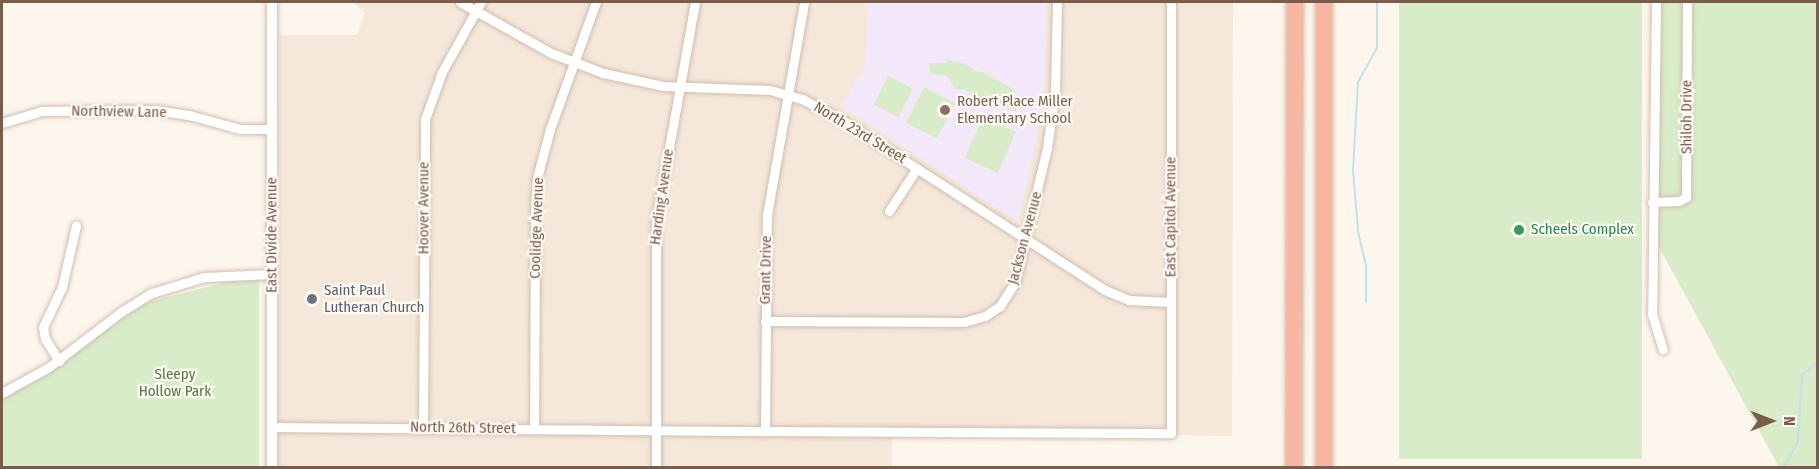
<!DOCTYPE html>
<style>
body{margin:0}
#map{position:relative;width:1819px;height:469px;overflow:hidden;background:#fdf6ec;font-family:"Fira Sans Condensed",sans-serif}
div>[style]{position:absolute}
[style*='--x']{left:calc(var(--x)*1px);top:calc(var(--y)*1px);width:calc(var(--w)*1px);rotate:calc(var(--a)*1deg)}
.residential>*{inset:0;background:#f5e8da}
.education>*{inset:0;background:#f3e8fa}
.green>*{inset:0;background:#d8ecc9;transform-origin:0 0}
.stream>*{height:2px;margin:-1px;padding:0 1px;transform-origin:1px;border-radius:1px;background:#bfe3e8}
.roads{filter:drop-shadow(0 0 2px #d1beb0) drop-shadow(0 0 2px #d1beb0)}
.minor>*{height:9px;margin:-4.5px;padding:0 4.5px;transform-origin:4.5px;border-radius:4.5px;background:#fff}
.tertiary>*{height:10px;margin:-5px;padding:0 5px;transform-origin:5px;border-radius:5px;background:#fff}
.motorway>*{height:16px;margin:-8px;padding:0 8px;transform-origin:8px;border-radius:8px;background:#f7b7a3}
.dots>*{width:16px;height:16px;translate:-50% -50%;box-sizing:border-box;border:3px solid #fffaf3;border-radius:50%}
span{translate:-50% -50%;white-space:nowrap;text-align:center;line-height:1.15;-webkit-text-stroke:4.5px #fffaf3;paint-order:stroke}
.education-label{font-size:15px;color:#785e54}
.left{translate:0 -50%;text-align:left}
.street-label{font-size:15px;color:#7a5c4d}
.leisure-label{font-size:15px;color:#27864d}
.worship-label{font-size:15px;color:#5b616d}
.park-label{font-size:15px;color:#537a41}
.frame{position:absolute;inset:0;border:3px solid #7a5c4d;pointer-events:none}
.north{position:absolute;left:1741px;top:391px;width:60px;height:60px;-webkit-text-stroke:4px #fffaf3;paint-order:stroke;rotate:90deg;font-size:16px;font-weight:700;line-height:24px;text-align:center;color:#7a5c4d}
.north::after{content:'';display:block;margin:auto;width:21px;height:27px;background:#7a5c4d;clip-path:polygon(50% 0,100% 100%,50% 72%,0 100%)}
</style>
<div id="map">
<div class="residential">
<i style="clip-path:polygon(353px 2px,1233px 2px,1232px 436px,892px 431px,892px 468px,279px 468px,280px 35px,357px 35px,365px 13px)"></i>
</div>
<div class="education">
<i style="clip-path:polygon(868px 2px,1046px 2px,1045px 76px,1041px 117px,1018px 222px,841px 106px,865px 67px)"></i>
</div>
<div class="green">
<i style="left:1399px;top:2px;width:243px;height:457px"></i>
<i style="clip-path:polygon(1661px 2px,1817px 2px,1817px 467px,1779px 467px,1658px 245px)"></i>
<i style="clip-path:polygon(947px 60px,966px 64px,975px 71px,983px 72px,1014px 89px,1016px 112px,970px 94px,966px 90px,955px 89px,947px 76px,930px 73px,929px 63px,946px 63px)"></i>
<i style="left:888px;top:76px;width:28px;height:32px;rotate:27deg"></i>
<i style="left:924px;top:87px;width:35px;height:40px;rotate:27deg"></i>
<i style="left:983px;top:117px;width:36px;height:45px;rotate:24deg"></i>
<i style="clip-path:polygon(259px 274px,259px 467px,2px 468px,2px 393px,26px 381px,128px 307px)"></i>
</div>
<div class="stream">
<i style="--x:1366;--y:302;--w:36;--a:-90"></i>
<i style="--x:1366;--y:266;--w:37;--a:-103"></i>
<i style="--x:1358;--y:230;--w:59;--a:-94.8"></i>
<i style="--x:1353;--y:171;--w:89;--a:-86.8"></i>
<i style="--x:1358;--y:82;--w:39;--a:-61"></i>
<i style="--x:1377;--y:48;--w:46;--a:-90"></i>
<i style="--x:1783;--y:468;--w:30;--a:-60"></i>
<i style="--x:1798;--y:442;--w:67;--a:-86.6"></i>
<i style="--x:1802;--y:375;--w:21;--a:-39"></i>
</div>
<div class="roads">
<div class="minor">
<i style="--x:460;--y:2;--w:104;--a:29.3"></i>
<i style="--x:551;--y:53;--w:56;--a:21"></i>
<i style="--x:603;--y:73;--w:61;--a:12.2"></i>
<i style="--x:663;--y:86;--w:107;--a:2.1"></i>
<i style="--x:770;--y:90;--w:35;--a:16"></i>
<i style="--x:804;--y:100;--w:43;--a:27.8"></i>
<i style="--x:842;--y:120;--w:313;--a:32.9"></i>
<i style="--x:1105;--y:290;--w:26;--a:23"></i>
<i style="--x:1129;--y:300;--w:41;--a:2.8"></i>
<i style="--x:1656;--y:2;--w:312;--a:90.7"></i>
<i style="--x:1652;--y:314;--w:37;--a:73"></i>
<i style="--x:2;--y:123;--w:42;--a:-16.7"></i>
<i style="--x:42;--y:111;--w:114;--a:-0.5"></i>
<i style="--x:156;--y:110;--w:37;--a:9"></i>
<i style="--x:193;--y:116;--w:49;--a:15.5"></i>
<i style="--x:240;--y:129;--w:32;--a:0"></i>
<i style="--x:1652;--y:202;--w:27;--a:-2"></i>
<i style="--x:1679;--y:201;--w:8;--a:-30"></i>
<i style="--x:1686;--y:197;--w:195;--a:-89.7"></i>
<i style="--x:889;--y:211;--w:51;--a:-56.9"></i>
<i style="--x:765;--y:321;--w:199;--a:0.3"></i>
<i style="--x:964;--y:322;--w:22;--a:-16"></i>
<i style="--x:985;--y:316;--w:18;--a:-34"></i>
<i style="--x:1000;--y:306;--w:28;--a:-58"></i>
<i style="--x:1015;--y:282;--w:138;--a:-76.6"></i>
<i style="--x:1047;--y:148;--w:58;--a:-82"></i>
<i style="--x:1055;--y:91;--w:89;--a:-88.7"></i>
<i style="--x:59;--y:361;--w:26;--a:-122"></i>
<i style="--x:45;--y:339;--w:12;--a:-99"></i>
<i style="--x:43;--y:327;--w:44;--a:-64.6"></i>
<i style="--x:62;--y:287;--w:63;--a:-77.1"></i>
<i style="--x:2;--y:393;--w:54;--a:-29"></i>
<i style="--x:49;--y:367;--w:91;--a:-37.4"></i>
<i style="--x:121;--y:312;--w:36;--a:-32"></i>
<i style="--x:152;--y:293;--w:54;--a:-17.1"></i>
<i style="--x:204;--y:277;--w:68;--a:-2.5"></i>
<i style="--x:272;--y:427;--w:493;--a:0.5"></i>
<i style="--x:765;--y:431;--w:216;--a:-89.5"></i>
<i style="--x:767;--y:215;--w:216;--a:-80.1"></i>
<i style="--x:423;--y:428;--w:309;--a:-89.6"></i>
<i style="--x:425;--y:119;--w:50;--a:-70.1"></i>
<i style="--x:442;--y:72;--w:80;--a:-60.9"></i>
<i style="--x:534;--y:429;--w:216;--a:-89.7"></i>
<i style="--x:535;--y:213;--w:35;--a:-87"></i>
<i style="--x:537;--y:178;--w:51;--a:-75.1"></i>
<i style="--x:550;--y:129;--w:135;--a:-70.1"></i>
<i style="--x:765;--y:431;--w:406;--a:0.3"></i>
<i style="--x:1171;--y:433;--w:431;--a:-90"></i>
<i style="--x:656;--y:468;--w:247;--a:-90"></i>
<i style="--x:656;--y:221;--w:222;--a:-79.9"></i>
</div>
<div class="tertiary">
<i style="--x:272;--y:468;--w:466;--a:-90"></i>
</div>
<div class="motorway">
<i style="--x:1294;--y:468;--w:466;--a:-89.9"></i>
<i style="--x:1324;--y:468;--w:466;--a:-90"></i>
</div>
</div>
<div class="dots">
<i style="left:945px;top:110px;background:#8d6e63"></i>
<i style="left:1519px;top:230px;background:#2e9e5b"></i>
<i style="left:312px;top:299px;background:#6b7280"></i>
</div>
<div class="education-label">
<span class="left" style="left:957px;top:110px">Robert Place Miller<br>Elementary School</span>
</div>
<div class="street-label">
<span style="left:119px;top:112px;rotate:1deg">Northview Lane</span>
<span style="left:1687px;top:117px;rotate:-90deg">Shiloh Drive</span>
<span style="left:860px;top:133px;rotate:31deg">North 23rd Street</span>
<span style="left:662px;top:197px;rotate:-82deg">Harding Avenue</span>
<span style="left:424px;top:208px;rotate:-90deg">Hoover Avenue</span>
<span style="left:1171px;top:217px;rotate:-90deg">East Capitol Avenue</span>
<span style="left:537px;top:228px;rotate:-88deg">Coolidge Avenue</span>
<span style="left:272px;top:235px;rotate:-90deg">East Divide Avenue</span>
<span style="left:1025px;top:238px;rotate:-75deg">Jackson Avenue</span>
<span style="left:766px;top:270px;rotate:-89deg">Grant Drive</span>
<span style="left:463px;top:428px;rotate:1deg">North 26th Street</span>
</div>
<div class="leisure-label">
<span class="left" style="left:1531px;top:230px">Scheels Complex</span>
</div>
<div class="worship-label">
<span class="left" style="left:324px;top:299px">Saint Paul<br>Lutheran Church</span>
</div>
<div class="park-label">
<span style="left:175px;top:383px">Sleepy<br>Hollow Park</span>
</div>
<div class="frame"></div>
<div class="north">N</div>
</div>
